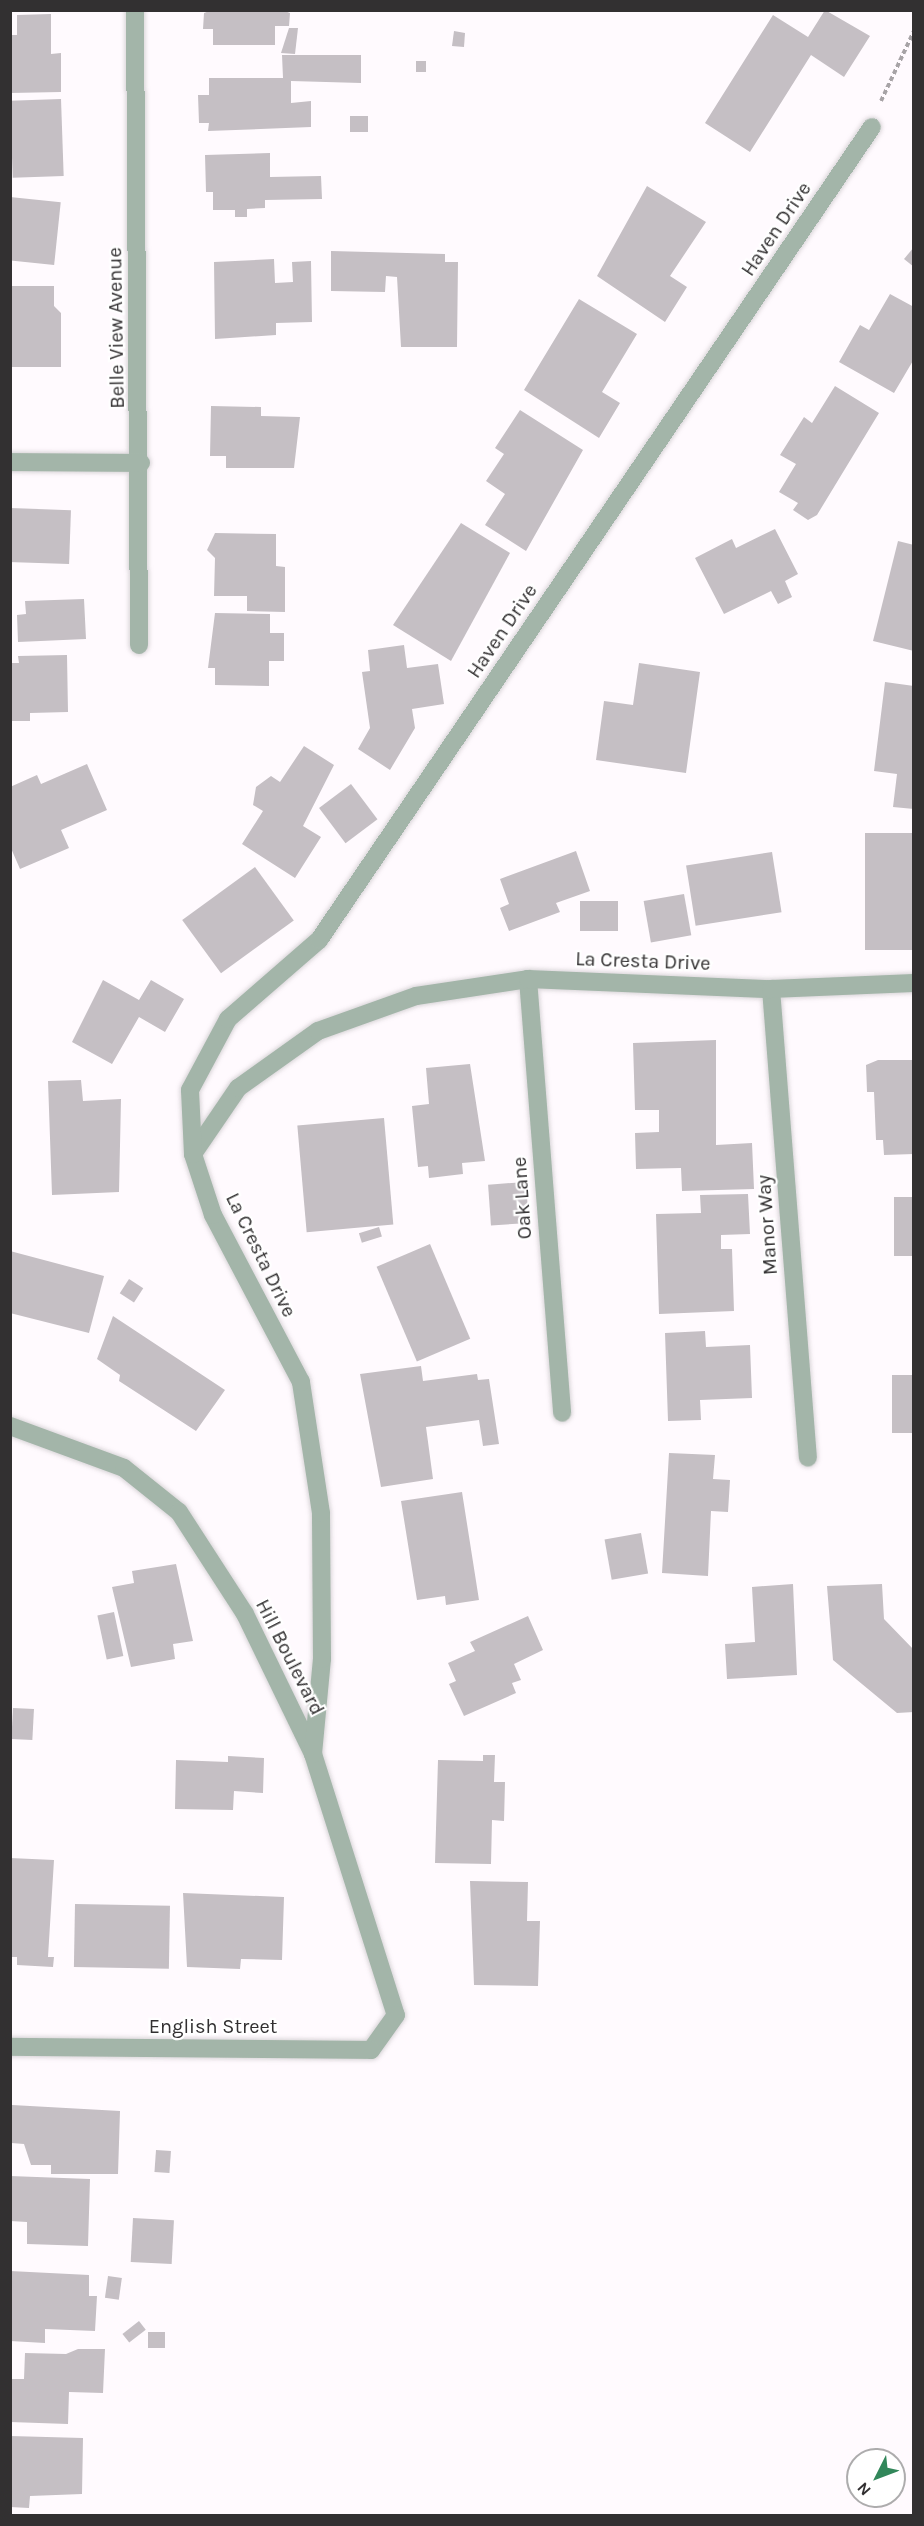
<!DOCTYPE html>
<style>
body{margin:0}
#map{position:relative;width:924px;height:2526px;overflow:hidden;background:#fffafe;font-family:Karla,sans-serif}
div>[style]{position:absolute}
[style*='--x']{left:calc(var(--x)*1px);top:calc(var(--y)*1px);width:calc(var(--w)*1px);rotate:calc(var(--a)*1deg)}
.building>*{inset:0;background:#c5bfc4;transform-origin:0 0}
.path>*{height:4px;margin-top:-2px;transform-origin:0;background:repeating-linear-gradient(90deg,#a7a3a6 0 4.5px,transparent 0 7.5px)}
.roads{filter:drop-shadow(0 0 2px #dad6d9) drop-shadow(0 0 2px #dad6d9)}
.street>*{height:18px;margin:-9px;padding:0 9px;transform-origin:9px;border-radius:9px;background:#a3b5a9}
span{translate:-50% -50%;white-space:nowrap;text-align:center;line-height:1.15;-webkit-text-stroke:4.5px #fff;paint-order:stroke}
.street-label{font-size:20px;color:#323031}
.frame{position:absolute;inset:0;border:12px solid #323031;pointer-events:none}
.north{position:absolute;left:846px;top:2448px;width:60px;height:60px;box-sizing:border-box;background:#fff;border:2px solid #adacad;border-radius:50%;rotate:228deg;font-size:16px;font-weight:700;line-height:24px;text-align:center;color:#323031}
.north::after{content:'';display:block;margin:auto;width:21px;height:27px;background:#32875a;clip-path:polygon(50% 0,100% 100%,50% 72%,0 100%)}
</style>
<div id="map">
<div class="building">
<i style="clip-path:polygon(212px 10px,282px 10px,290px 13px,289px 26px,275px 26px,275px 45px,213px 45px,213px 29px,203px 29px,204px 13px)"></i>
<i style="clip-path:polygon(825px 10px,870px 36px,844px 77px,811px 55px,750px 152px,705px 123px,773px 15px,808px 37px)"></i>
<i style="clip-path:polygon(51px 14px,51px 54px,61px 53px,61px 92px,10px 93px,10px 35px,17px 35px,17px 15px)"></i>
<i style="clip-path:polygon(289px 28px,298px 28px,295px 54px,281px 53px)"></i>
<i style="clip-path:polygon(454px 31px,465px 33px,464px 47px,452px 46px)"></i>
<i style="clip-path:polygon(282px 55px,361px 55px,361px 83px,291px 81px,291px 103px,311px 101px,311px 127px,208px 131px,209px 123px,199px 123px,198px 95px,209px 95px,209px 78px,283px 78px)"></i>
<i style="left:416px;top:61px;width:10px;height:11px"></i>
<i style="left:61px;top:99px;width:77px;height:51px;rotate:88deg"></i>
<i style="left:350px;top:116px;width:18px;height:16px"></i>
<i style="clip-path:polygon(270px 153px,270px 177px,321px 176px,322px 199px,265px 200px,265px 208px,247px 209px,247px 217px,235px 217px,235px 210px,213px 210px,213px 192px,206px 192px,205px 155px)"></i>
<i style="clip-path:polygon(647px 186px,706px 222px,670px 276px,687px 287px,665px 322px,597px 276px)"></i>
<i style="left:10px;top:197px;width:51px;height:63px;rotate:6deg"></i>
<i style="clip-path:polygon(914px 247px,914px 267px,904px 259px)"></i>
<i style="clip-path:polygon(331px 251px,445px 254px,445px 262px,458px 262px,457px 347px,401px 347px,397px 277px,386px 276px,385px 292px,331px 291px)"></i>
<i style="clip-path:polygon(274px 259px,275px 283px,293px 282px,292px 262px,311px 261px,312px 322px,276px 323px,276px 335px,215px 339px,214px 262px)"></i>
<i style="clip-path:polygon(10px 286px,54px 286px,54px 306px,61px 313px,61px 367px,10px 367px)"></i>
<i style="clip-path:polygon(890px 294px,914px 307px,914px 359px,894px 393px,839px 362px,860px 325px,869px 330px)"></i>
<i style="clip-path:polygon(579px 299px,637px 334px,602px 392px,620px 403px,599px 438px,524px 390px)"></i>
<i style="clip-path:polygon(835px 386px,879px 413px,817px 515px,808px 520px,793px 510px,798px 503px,779px 492px,796px 464px,780px 455px,804px 417px,812px 423px)"></i>
<i style="clip-path:polygon(211px 406px,261px 407px,261px 416px,300px 417px,294px 468px,226px 468px,226px 456px,210px 456px)"></i>
<i style="clip-path:polygon(520px 410px,583px 450px,526px 551px,485px 525px,505px 494px,486px 481px,504px 454px,495px 448px)"></i>
<i style="left:10px;top:508px;width:61px;height:54px;rotate:2deg"></i>
<i style="clip-path:polygon(461px 523px,510px 553px,451px 661px,393px 625px)"></i>
<i style="clip-path:polygon(775px 529px,798px 574px,785px 581px,792px 597px,778px 604px,771px 591px,724px 614px,695px 558px,732px 539px,736px 548px)"></i>
<i style="clip-path:polygon(215px 533px,276px 534px,276px 566px,285px 567px,285px 612px,247px 611px,247px 596px,214px 596px,215px 558px,207px 550px)"></i>
<i style="clip-path:polygon(898px 541px,914px 545px,914px 651px,873px 641px)"></i>
<i style="clip-path:polygon(84px 599px,86px 639px,18px 642px,17px 615px,26px 614px,25px 601px)"></i>
<i style="clip-path:polygon(215px 613px,270px 614px,270px 633px,284px 633px,284px 661px,269px 661px,269px 686px,215px 685px,215px 668px,208px 668px)"></i>
<i style="clip-path:polygon(404px 645px,407px 668px,438px 664px,444px 704px,412px 709px,415px 728px,390px 770px,358px 749px,370px 728px,362px 672px,370px 671px,368px 650px)"></i>
<i style="clip-path:polygon(67px 655px,68px 712px,30px 713px,30px 721px,10px 721px,10px 663px,19px 663px,18px 656px)"></i>
<i style="clip-path:polygon(639px 663px,700px 672px,686px 773px,596px 760px,604px 701px,633px 705px)"></i>
<i style="clip-path:polygon(885px 682px,914px 686px,914px 809px,893px 807px,897px 774px,874px 771px)"></i>
<i style="clip-path:polygon(304px 746px,334px 765px,303px 826px,321px 837px,295px 878px,242px 844px,263px 811px,253px 805px,256px 787px,271px 776px,280px 782px)"></i>
<i style="clip-path:polygon(87px 764px,107px 810px,61px 830px,69px 848px,20px 869px,10px 846px,10px 787px,37px 775px,41px 784px)"></i>
<i style="left:351px;top:784px;width:44px;height:40px;rotate:53deg"></i>
<i style="left:914px;top:833px;width:117px;height:49px;rotate:90deg"></i>
<i style="clip-path:polygon(576px 851px,590px 891px,556px 903px,560px 912px,509px 931px,500px 908px,509px 904px,500px 879px)"></i>
<i style="left:772px;top:852px;width:61px;height:87px;rotate:81deg"></i>
<i style="left:255px;top:867px;width:66px;height:90px;rotate:54deg"></i>
<i style="left:684px;top:894px;width:42px;height:41px;rotate:80deg"></i>
<i style="left:580px;top:901px;width:38px;height:30px"></i>
<i style="clip-path:polygon(103px 980px,139px 1000px,151px 980px,184px 999px,165px 1032px,139px 1017px,112px 1064px,72px 1042px)"></i>
<i style="clip-path:polygon(716px 1040px,716px 1145px,752px 1143px,754px 1189px,682px 1191px,681px 1168px,636px 1169px,635px 1133px,659px 1132px,659px 1110px,635px 1110px,633px 1043px)"></i>
<i style="clip-path:polygon(878px 1060px,914px 1060px,914px 1154px,884px 1155px,883px 1140px,876px 1140px,874px 1092px,867px 1092px,866px 1065px)"></i>
<i style="clip-path:polygon(470px 1064px,485px 1161px,462px 1163px,463px 1174px,429px 1178px,428px 1166px,418px 1167px,412px 1106px,429px 1104px,426px 1068px)"></i>
<i style="clip-path:polygon(81px 1080px,83px 1101px,121px 1099px,119px 1192px,52px 1195px,48px 1081px)"></i>
<i style="left:384px;top:1118px;width:107px;height:87px;rotate:85deg"></i>
<i style="left:526px;top:1182px;width:41px;height:38px;rotate:86deg"></i>
<i style="clip-path:polygon(748px 1194px,750px 1234px,721px 1235px,721px 1249px,732px 1249px,734px 1311px,659px 1314px,656px 1214px,701px 1213px,700px 1195px)"></i>
<i style="left:914px;top:1197px;width:59px;height:20px;rotate:90deg"></i>
<i style="left:379px;top:1227px;width:10px;height:21px;rotate:73deg"></i>
<i style="left:430px;top:1244px;width:103px;height:58px;rotate:67deg"></i>
<i style="clip-path:polygon(10px 1251px,104px 1276px,89px 1333px,10px 1313px)"></i>
<i style="left:129px;top:1279px;width:17px;height:17px;rotate:33deg"></i>
<i style="clip-path:polygon(113px 1316px,225px 1390px,196px 1431px,119px 1381px,120px 1375px,97px 1359px)"></i>
<i style="clip-path:polygon(705px 1331px,706px 1347px,750px 1345px,752px 1398px,700px 1400px,701px 1420px,668px 1421px,665px 1333px)"></i>
<i style="clip-path:polygon(421px 1366px,423px 1381px,477px 1374px,478px 1380px,489px 1379px,499px 1444px,483px 1446px,479px 1420px,426px 1427px,433px 1479px,381px 1487px,360px 1374px)"></i>
<i style="left:892px;top:1375px;width:22px;height:58px"></i>
<i style="clip-path:polygon(669px 1453px,715px 1455px,713px 1479px,730px 1480px,728px 1512px,711px 1511px,708px 1576px,662px 1573px)"></i>
<i style="clip-path:polygon(462px 1492px,479px 1600px,446px 1605px,445px 1596px,417px 1600px,401px 1501px)"></i>
<i style="left:641px;top:1533px;width:41px;height:37px;rotate:80deg"></i>
<i style="clip-path:polygon(176px 1564px,193px 1641px,173px 1644px,175px 1659px,131px 1667px,112px 1587px,134px 1583px,132px 1571px)"></i>
<i style="clip-path:polygon(793px 1584px,797px 1675px,727px 1679px,725px 1644px,755px 1642px,752px 1587px)"></i>
<i style="clip-path:polygon(882px 1584px,884px 1619px,914px 1650px,914px 1712px,897px 1713px,833px 1660px,827px 1586px)"></i>
<i style="left:114px;top:1612px;width:45px;height:17px;rotate:78deg"></i>
<i style="clip-path:polygon(528px 1616px,543px 1650px,514px 1664px,521px 1680px,512px 1683px,516px 1693px,464px 1716px,449px 1684px,456px 1681px,448px 1663px,475px 1651px,470px 1642px)"></i>
<i style="left:13px;top:1708px;width:21px;height:31px;rotate:3deg"></i>
<i style="clip-path:polygon(483px 1755px,495px 1755px,494px 1782px,505px 1782px,504px 1821px,492px 1820px,491px 1864px,435px 1863px,438px 1760px,483px 1761px)"></i>
<i style="clip-path:polygon(228px 1756px,264px 1758px,263px 1793px,234px 1791px,233px 1810px,175px 1809px,176px 1760px,228px 1762px)"></i>
<i style="clip-path:polygon(10px 1858px,54px 1860px,48px 1957px,54px 1957px,53px 1967px,17px 1965px,17px 1957px,10px 1957px)"></i>
<i style="clip-path:polygon(470px 1881px,528px 1882px,527px 1921px,540px 1921px,538px 1986px,474px 1985px)"></i>
<i style="clip-path:polygon(183px 1893px,284px 1897px,282px 1960px,241px 1959px,240px 1969px,187px 1967px)"></i>
<i style="left:75px;top:1904px;width:95px;height:63px;rotate:1deg"></i>
<i style="clip-path:polygon(12px 2105px,120px 2111px,118px 2174px,51px 2174px,51px 2165px,31px 2165px,24px 2144px,11px 2143px)"></i>
<i style="left:156px;top:2150px;width:15px;height:22px;rotate:4deg"></i>
<i style="clip-path:polygon(10px 2176px,90px 2179px,88px 2246px,27px 2244px,27px 2222px,10px 2221px)"></i>
<i style="left:133px;top:2218px;width:41px;height:44px;rotate:3deg"></i>
<i style="clip-path:polygon(10px 2271px,89px 2275px,89px 2296px,97px 2296px,95px 2331px,45px 2329px,45px 2343px,10px 2341px)"></i>
<i style="left:108px;top:2276px;width:14px;height:22px;rotate:8deg"></i>
<i style="left:139px;top:2321px;width:11px;height:21px;rotate:52deg"></i>
<i style="left:148px;top:2332px;width:17px;height:16px"></i>
<i style="clip-path:polygon(78px 2349px,105px 2349px,103px 2393px,69px 2392px,68px 2424px,10px 2422px,10px 2379px,24px 2379px,25px 2353px,66px 2354px)"></i>
<i style="clip-path:polygon(10px 2436px,83px 2438px,82px 2494px,30px 2496px,29px 2508px,10px 2507px)"></i>
</div>
<div class="path">
<i style="--x:881;--y:101;--w:77;--a:-64.8"></i>
</div>
<div class="roads">
<div class="street">
<i style="--x:135;--y:10;--w:635;--a:89.64"></i>
<i style="--x:10;--y:462;--w:131;--a:0.4"></i>
<i style="--x:528;--y:979;--w:435;--a:85.5"></i>
<i style="--x:771;--y:989;--w:470;--a:85.5"></i>
<i style="--x:193;--y:1154;--w:80;--a:-55.7"></i>
<i style="--x:238;--y:1088;--w:98;--a:-35.5"></i>
<i style="--x:318;--y:1031;--w:104;--a:-19.7"></i>
<i style="--x:416;--y:996;--w:113;--a:-8.6"></i>
<i style="--x:528;--y:979;--w:243;--a:2.4"></i>
<i style="--x:771;--y:989;--w:143;--a:-2.4"></i>
<i style="--x:10;--y:1426;--w:121;--a:20.2"></i>
<i style="--x:124;--y:1468;--w:70;--a:38.7"></i>
<i style="--x:179;--y:1512;--w:121;--a:57.1"></i>
<i style="--x:245;--y:1614;--w:156;--a:64.1"></i>
<i style="--x:313;--y:1754;--w:274;--a:72.4"></i>
<i style="--x:396;--y:2015;--w:43;--a:125.5"></i>
<i style="--x:371;--y:2050;--w:361;--a:-179.5"></i>
<i style="--x:313;--y:1754;--w:95;--a:-84.6"></i>
<i style="--x:322;--y:1659;--w:146;--a:-90.4"></i>
<i style="--x:321;--y:1513;--w:133;--a:-98.7"></i>
<i style="--x:301;--y:1382;--w:189;--a:-117.8"></i>
<i style="--x:213;--y:1215;--w:64;--a:-108.2"></i>
<i style="--x:193;--y:1154;--w:64;--a:-92.7"></i>
<i style="--x:190;--y:1090;--w:81;--a:-61.8"></i>
<i style="--x:228;--y:1019;--w:121;--a:-41"></i>
<i style="--x:319;--y:940;--w:983;--a:-55.78"></i>
</div>
</div>
<div class="street-label">
<span style="left:776px;top:229px;rotate:-56deg">Haven Drive</span>
<span style="left:116px;top:328px;rotate:-91deg">Belle View Avenue</span>
<span style="left:502px;top:631px;rotate:-56deg">Haven Drive</span>
<span style="left:643px;top:961px;rotate:2deg">La Cresta Drive</span>
<span style="left:522px;top:1198px;rotate:-94deg">Oak Lane</span>
<span style="left:767px;top:1225px;rotate:-94deg">Manor Way</span>
<span style="left:261px;top:1255px;rotate:64deg">La Cresta Drive</span>
<span style="left:290px;top:1657px;rotate:63deg">Hill Boulevard</span>
<span style="left:213px;top:2026px">English Street</span>
</div>
<div class="frame"></div>
<div class="north">N</div>
</div>
